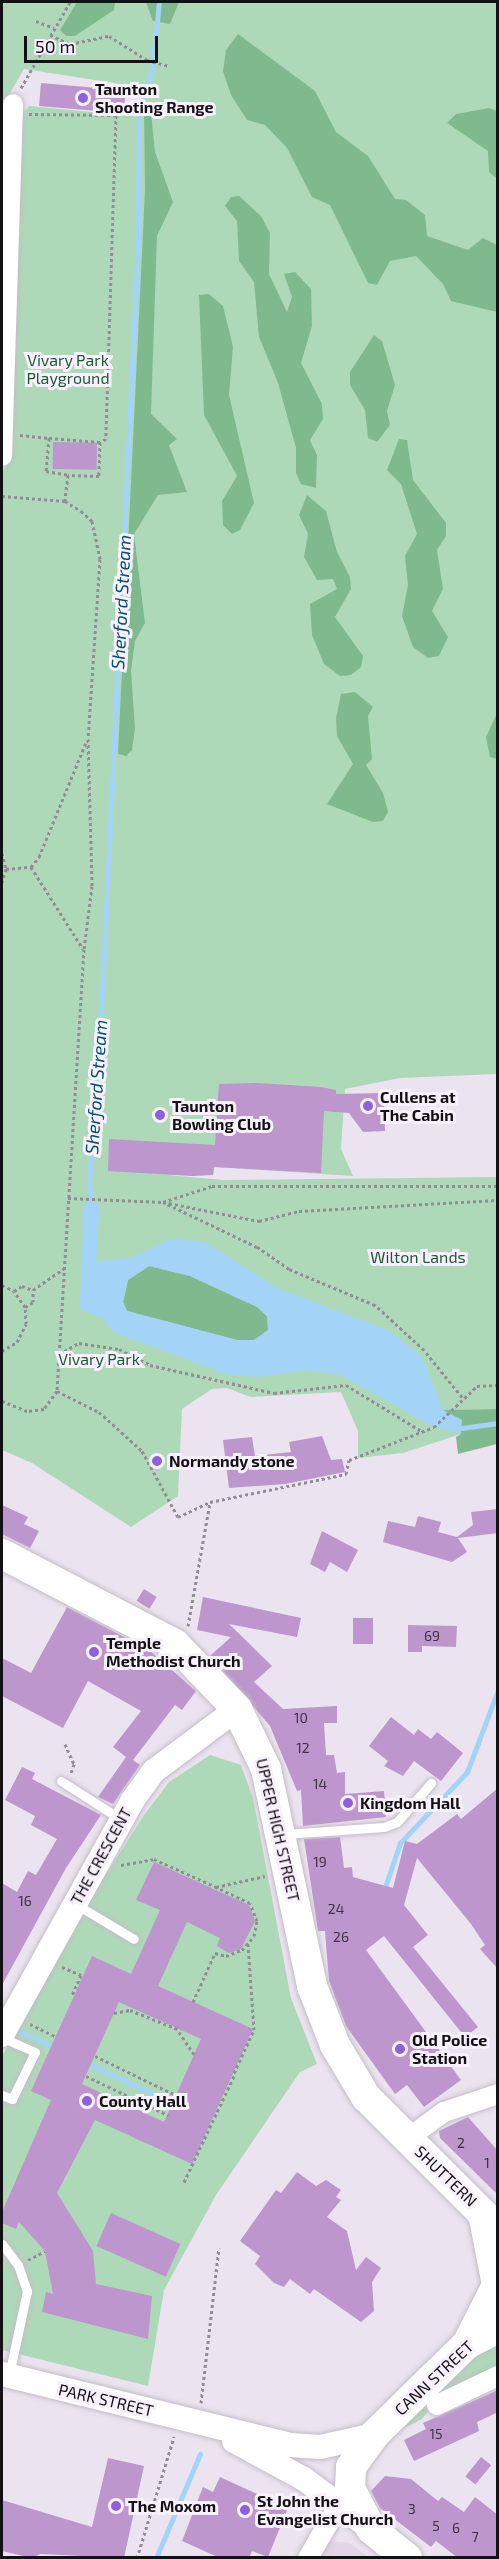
<!DOCTYPE html>
<style>
body{margin:0}
#map{position:relative;width:499px;height:2559px;overflow:hidden;background:#ebe3ef;font-family:"Exo 2",sans-serif}
div>[style]{position:absolute}
[style*='--x']{left:calc(var(--x)*1px);top:calc(var(--y)*1px);width:calc(var(--w)*1px);rotate:calc(var(--a)*1deg)}
.built>*{inset:0;background:#e2d5e7}
.green>*{inset:0;background:#aed9b8}
.forest>*{inset:0;background:#7fba8e}
.water>*{inset:0;background:#a3d4f7}
.stream>*{height:5px;margin:-2.5px;padding:0 2.5px;transform-origin:2.5px;border-radius:2.5px;background:#a3d4f7}
.building>*{inset:0;background:#bc96cd;transform-origin:0 0}
.path>*{height:3px;margin-top:-1.5px;transform-origin:0;background:repeating-linear-gradient(90deg,#928c95 0 3px,transparent 0 6px)}
.roads{filter:drop-shadow(0 0 2px #c4bcc8) drop-shadow(0 0 2px #c4bcc8)}
.service>*{height:9px;margin:-4.5px;padding:0 4.5px;transform-origin:4.5px;border-radius:4.5px;background:#fff}
.minor>*{height:20px;margin:-10px;padding:0 10px;transform-origin:10px;border-radius:10px;background:#fff}
.tertiary>*{height:24px;margin:-12px;padding:0 12px;transform-origin:12px;border-radius:12px;background:#fff}
.primary>*{height:30px;margin:-15px;padding:0 15px;transform-origin:15px;border-radius:15px;background:#fff}
.dots>*{width:16px;height:16px;translate:-50% -50%;box-sizing:border-box;border:3px solid #f9f0fd;border-radius:50%}
span{translate:-50% -50%;white-space:nowrap;text-align:center;line-height:1.15;-webkit-text-stroke:6px #f9f0fd;paint-order:stroke}
.number-label{font-size:14px;color:#3e3243}
.number-label span{-webkit-text-stroke-width:0}
.poi-label{font-size:16px;color:#141115;font-weight:700}
.left{translate:0 -50%;text-align:left}
.park-label{font-size:16px;color:#1a5b31}
.street-label{font-size:16px;color:#141115}
.water-label{font-size:18px;color:#005078;font-style:italic}
.frame{position:absolute;inset:0;border:3px solid #141115;pointer-events:none}
.scale{position:absolute;left:24px;top:36px;width:134px;height:27px;box-sizing:border-box;border:3px solid #141115;border-top:0;padding-left:8px;font-size:18px;line-height:21px;white-space:nowrap;color:#141115;-webkit-text-stroke:4px #f9f0fd;paint-order:stroke}
</style>
<div id="map">
<div class="built">
<i style="clip-path:polygon(327px 2541px,350px 2543px,368px 2557px,320px 2558px)"></i>
</div>
<div class="green">
<i style="clip-path:polygon(2px 2px,497px 2px,497px 1074px,400px 1078px,345px 1089px,341px 1149px,353px 1176px,214px 1167px,213px 1175px,168px 1175px,224px 1180px,497px 1177px,497px 1409px,445px 1410px,462px 1420px,461px 1434px,403px 1453px,358px 1458px,358px 1431px,341px 1392px,251px 1397px,227px 1388px,212px 1389px,182px 1409px,178px 1496px,131px 1527px,32px 1463px,2px 1450px,2px 472px,8px 463px,23px 112px,30px 106px,142px 117px,147px 88px,24px 69px,3px 105px,2px 165px)"></i>
<i style="clip-path:polygon(210px 1755px,241px 1765px,253px 1798px,291px 1998px,317px 2064px,300px 2072px,216px 2195px,164px 2290px,148px 2386px,2px 2350px,2px 2056px,63px 1942px,144px 1815px,169px 1782px)"></i>
<i style="clip-path:polygon(497px 2346px,497px 2371px,439px 2398px,422px 2419px,396px 2432px,485px 2348px)"></i>
</div>
<div class="forest">
<i style="clip-path:polygon(77px 2px,115px 2px,114px 10px,75px 36px,66px 36px,60px 30px)"></i>
<i style="clip-path:polygon(146px 2px,179px 2px,170px 24px,153px 21px)"></i>
<i style="clip-path:polygon(238px 34px,315px 91px,336px 132px,368px 156px,395px 199px,406px 200px,425px 215px,427px 236px,468px 250px,483px 238px,497px 245px,497px 312px,451px 301px,443px 284px,416px 256px,390px 261px,377px 285px,368px 283px,330px 205px,312px 197px,287px 148px,265px 125px,247px 120px,231px 95px,223px 71px,226px 50px)"></i>
<i style="clip-path:polygon(144px 107px,151px 112px,155px 152px,173px 202px,157px 236px,151px 414px,177px 439px,169px 445px,187px 492px,158px 495px,134px 534px,145px 623px,135px 641px,131px 671px,135px 728px,132px 750px,126px 756px,118px 754px,145px 190px)"></i>
<i style="clip-path:polygon(489px 108px,497px 111px,497px 179px,489px 172px,488px 151px,447px 123px,456px 114px)"></i>
<i style="clip-path:polygon(239px 196px,261px 216px,270px 233px,269px 274px,287px 312px,292px 297px,284px 274px,295px 272px,311px 289px,312px 326px,301px 363px,322px 404px,323px 419px,310px 440px,317px 455px,316px 488px,301px 484px,296px 473px,296px 448px,278px 383px,259px 337px,254px 282px,239px 261px,237px 221px,225px 206px,231px 197px)"></i>
<i style="clip-path:polygon(209px 294px,223px 306px,233px 347px,229px 395px,254px 503px,240px 530px,232px 534px,223px 525px,222px 501px,237px 476px,204px 415px,199px 295px)"></i>
<i style="clip-path:polygon(374px 335px,382px 341px,395px 385px,387px 411px,390px 425px,377px 442px,368px 438px,365px 410px,350px 385px,350px 372px)"></i>
<i style="clip-path:polygon(399px 439px,407px 440px,413px 480px,446px 523px,446px 536px,437px 550px,443px 589px,432px 611px,448px 637px,439px 656px,428px 658px,413px 647px,402px 616px,408px 585px,405px 556px,417px 534px,401px 484px,387px 470px)"></i>
<i style="clip-path:polygon(307px 495px,326px 511px,337px 552px,350px 577px,351px 589px,335px 617px,363px 656px,361px 667px,351px 675px,340px 676px,324px 664px,312px 635px,310px 604px,337px 589px,333px 579px,317px 580px,304px 557px,308px 534px,299px 515px)"></i>
<i style="clip-path:polygon(355px 692px,373px 707px,368px 716px,372px 759px,366px 765px,383px 793px,388px 812px,383px 821px,373px 822px,327px 804px,353px 764px,337px 736px,336px 718px,341px 694px)"></i>
<i style="clip-path:polygon(497px 713px,497px 759px,490px 757px,486px 737px)"></i>
<i style="clip-path:polygon(149px 1266px,190px 1276px,257px 1307px,267px 1316px,268px 1330px,254px 1341px,237px 1340px,127px 1311px,123px 1302px,128px 1280px)"></i>
<i style="clip-path:polygon(497px 1409px,497px 1444px,458px 1454px,456px 1437px,461px 1434px,443px 1410px)"></i>
</div>
<div class="water">
<i style="clip-path:polygon(evenodd,84px 1203px,100px 1204px,96px 1261px,132px 1258px,170px 1239px,205px 1242px,277px 1288px,388px 1330px,422px 1356px,443px 1410px,462px 1420px,461px 1434px,430px 1425px,341px 1375px,308px 1370px,260px 1377px,229px 1375px,113px 1332px,103px 1318px,80px 1309px,84px 1203px,149px 1266px,190px 1276px,257px 1307px,267px 1316px,268px 1330px,254px 1340px,237px 1340px,127px 1311px,123px 1302px,128px 1280px,149px 1266px)"></i>
</div>
<div class="stream">
<i style="--x:92;--y:1203;--w:19;--a:-99"></i>
<i style="--x:89;--y:1184;--w:168;--a:-85.9"></i>
<i style="--x:101;--y:1016;--w:775;--a:-87.26"></i>
<i style="--x:138;--y:242;--w:130;--a:-89.6"></i>
<i style="--x:139;--y:112;--w:44;--a:-72.8"></i>
<i style="--x:152;--y:70;--w:68;--a:-84.1"></i>
<i style="--x:462;--y:1428;--w:36;--a:-8"></i>
<i style="--x:384;--y:1890;--w:50;--a:-71.2"></i>
<i style="--x:400;--y:1843;--w:98;--a:-46.7"></i>
<i style="--x:467;--y:1772;--w:88;--a:-69.3"></i>
<i style="--x:19;--y:2031;--w:35;--a:25"></i>
<i style="--x:91;--y:2065;--w:89;--a:25.1"></i>
<i style="--x:156;--y:2558;--w:113;--a:-67.1"></i>
</div>
<div class="building">
<i style="left:41px;top:83px;width:85px;height:23px;rotate:5deg"></i>
<i style="left:53px;top:442px;width:44px;height:27px;rotate:1deg"></i>
<i style="clip-path:polygon(257px 1083px,321px 1087px,336px 1090px,336px 1094px,384px 1093px,385px 1131px,363px 1132px,349px 1113px,324px 1111px,321px 1173px,214px 1167px,213px 1175px,192px 1176px,108px 1171px,109px 1139px,215px 1145px,219px 1084px)"></i>
<i style="clip-path:polygon(322px 1436px,331px 1460px,342px 1459px,345px 1472px,285px 1484px,229px 1488px,223px 1440px,252px 1437px,255px 1456px,291px 1452px,289px 1442px)"></i>
<i style="clip-path:polygon(2px 1505px,28px 1517px,24px 1524px,39px 1531px,30px 1548px,2px 1534px)"></i>
<i style="clip-path:polygon(498px 1509px,498px 1533px,458px 1538px,467px 1552px,452px 1562px,383px 1542px,388px 1521px,415px 1527px,418px 1516px,441px 1522px,438px 1532px,457px 1537px,473px 1525px,471px 1512px)"></i>
<i style="clip-path:polygon(322px 1531px,358px 1550px,347px 1572px,330px 1562px,325px 1572px,310px 1564px)"></i>
<i style="left:144px;top:1589px;width:15px;height:14px;rotate:32deg"></i>
<i style="clip-path:polygon(203px 1597px,301px 1618px,297px 1637px,229px 1624px,272px 1666px,254px 1682px,283px 1709px,337px 1706px,337px 1723px,324px 1723px,326px 1755px,334px 1755px,337px 1773px,345px 1772px,345px 1794px,384px 1791px,386px 1817px,303px 1826px,301px 1790px,297px 1791px,270px 1726px,210px 1656px,231px 1637px,197px 1630px)"></i>
<i style="clip-path:polygon(67px 1607px,149px 1650px,196px 1691px,182px 1710px,175px 1705px,133px 1760px,140px 1765px,113px 1804px,98px 1797px,126px 1757px,113px 1747px,141px 1711px,88px 1681px,63px 1728px,2px 1696px,2px 1658px,31px 1673px)"></i>
<i style="left:353px;top:1618px;width:20px;height:26px"></i>
<i style="clip-path:polygon(408px 1625px,457px 1626px,456px 1647px,422px 1646px,422px 1652px,408px 1652px)"></i>
<i style="clip-path:polygon(391px 1717px,414px 1735px,418px 1729px,431px 1739px,437px 1732px,463px 1753px,441px 1781px,414px 1761px,403px 1776px,384px 1766px,388px 1761px,369px 1746px)"></i>
<i style="clip-path:polygon(22px 1767px,35px 1773px,32px 1779px,101px 1815px,66px 1868px,2px 1985px,2px 1883px,17px 1892px,28px 1871px,36px 1875px,57px 1839px,31px 1825px,35px 1816px,5px 1800px)"></i>
<i style="clip-path:polygon(498px 1788px,498px 1969px,480px 1949px,485px 1945px,471px 1924px,417px 1858px,404px 1905px,428px 1935px,413px 1947px,478px 2027px,465px 2037px,384px 1936px,366px 1950px,461px 2080px,424px 2107px,407px 2085px,395px 2094px,346px 2026px,329px 1981px,325px 1931px,318px 1931px,304px 1839px,340px 1837px,344px 1868px,352px 1867px,353px 1877px,393px 1888px,405px 1841px,417px 1844px,457px 1814px,461px 1819px)"></i>
<i style="clip-path:polygon(evenodd,154px 1862px,249px 1905px,255px 1921px,241px 1949px,229px 1953px,217px 1946px,220px 1938px,187px 1922px,158px 1986px,253px 2029px,192px 2164px,95px 2120px,57px 2193px,93px 2251px,96px 2284px,152px 2296px,148px 2339px,42px 2312px,46px 2292px,53px 2294px,45px 2251px,19px 2222px,16px 2229px,2px 2223px,2px 2212px,51px 2100px,31px 2091px,92px 1956px,131px 1974px,160px 1910px,136px 1900px,154px 1862px,119px 2002px,201px 2039px,164px 2122px,82px 2084px,119px 2002px)"></i>
<i style="clip-path:polygon(468px 2117px,498px 2151px,498px 2195px,440px 2138px,439px 2131px)"></i>
<i style="clip-path:polygon(297px 2172px,316px 2186px,326px 2180px,341px 2190px,336px 2197px,341px 2200px,327px 2217px,347px 2231px,356px 2270px,366px 2257px,381px 2268px,372px 2282px,374px 2311px,361px 2322px,314px 2289px,310px 2294px,290px 2279px,284px 2287px,274px 2283px,255px 2264px,260px 2256px,240px 2241px,276px 2190px,281px 2193px)"></i>
<i style="left:111px;top:2213px;width:76px;height:36px;rotate:24deg"></i>
<i style="clip-path:polygon(498px 2390px,498px 2412px,477px 2422px,479px 2431px,414px 2461px,404px 2440px,426px 2429px,423px 2423px)"></i>
<i style="left:481px;top:2457px;width:13px;height:25px;rotate:39deg"></i>
<i style="clip-path:polygon(108px 2458px,144px 2466px,124px 2558px,40px 2554px,32px 2558px,2px 2551px,2px 2500px,92px 2527px)"></i>
<i style="clip-path:polygon(385px 2476px,411px 2479px,438px 2501px,442px 2497px,464px 2512px,475px 2497px,498px 2515px,498px 2558px,458px 2558px,436px 2541px,431px 2547px,380px 2508px,371px 2491px)"></i>
<i style="clip-path:polygon(220px 2477px,288px 2508px,268px 2557px,252px 2551px,249px 2558px,220px 2558px,182px 2541px,203px 2487px,213px 2492px)"></i>
</div>
<div class="path">
<i style="--x:36;--y:21;--w:19;--a:21"></i>
<i style="--x:50;--y:35;--w:22;--a:24"></i>
<i style="--x:70;--y:44;--w:40;--a:-12"></i>
<i style="--x:109;--y:36;--w:45;--a:32.3"></i>
<i style="--x:147;--y:60;--w:23;--a:15"></i>
<i style="--x:21;--y:88;--w:99;--a:-60.3"></i>
<i style="--x:29;--y:114;--w:87;--a:0.7"></i>
<i style="--x:116;--y:115;--w:324;--a:91.8"></i>
<i style="--x:106;--y:439;--w:7;--a:153"></i>
<i style="--x:100;--y:442;--w:34;--a:92"></i>
<i style="--x:99;--y:476;--w:31;--a:-178"></i>
<i style="--x:20;--y:435;--w:29;--a:6"></i>
<i style="--x:49;--y:438;--w:33;--a:95"></i>
<i style="--x:46;--y:471;--w:22;--a:10"></i>
<i style="--x:68;--y:475;--w:26;--a:97"></i>
<i style="--x:49;--y:438;--w:51;--a:4.5"></i>
<i style="--x:2;--y:496;--w:63;--a:4.5"></i>
<i style="--x:65;--y:501;--w:19;--a:32"></i>
<i style="--x:81;--y:511;--w:15;--a:42"></i>
<i style="--x:92;--y:521;--w:39;--a:78"></i>
<i style="--x:100;--y:559;--w:180;--a:93.8"></i>
<i style="--x:88;--y:739;--w:147;--a:88.4"></i>
<i style="--x:92;--y:886;--w:64;--a:97.2"></i>
<i style="--x:84;--y:949;--w:443;--a:93.5"></i>
<i style="--x:57;--y:1391;--w:22;--a:126"></i>
<i style="--x:44;--y:1409;--w:17;--a:173"></i>
<i style="--x:27;--y:1411;--w:27;--a:-158"></i>
<i style="--x:2;--y:853;--w:16;--a:76"></i>
<i style="--x:6;--y:869;--w:14;--a:107"></i>
<i style="--x:31;--y:867;--w:97;--a:57.6"></i>
<i style="--x:6;--y:869;--w:25;--a:-5"></i>
<i style="--x:31;--y:867;--w:13;--a:-51"></i>
<i style="--x:39;--y:857;--w:126;--a:-67.7"></i>
<i style="--x:68;--y:1198;--w:95;--a:2.4"></i>
<i style="--x:163;--y:1202;--w:52;--a:-18.1"></i>
<i style="--x:212;--y:1186;--w:286;--a:0"></i>
<i style="--x:2;--y:1285;--w:13;--a:27"></i>
<i style="--x:14;--y:1291;--w:9;--a:-32"></i>
<i style="--x:22;--y:1286;--w:12;--a:20"></i>
<i style="--x:33;--y:1290;--w:38;--a:-35"></i>
<i style="--x:25;--y:1307;--w:9;--a:-32"></i>
<i style="--x:33;--y:1302;--w:12;--a:-90"></i>
<i style="--x:2;--y:1351;--w:17;--a:-31"></i>
<i style="--x:17;--y:1342;--w:20;--a:-63"></i>
<i style="--x:26;--y:1324;--w:17;--a:-93"></i>
<i style="--x:25;--y:1307;--w:19;--a:-125"></i>
<i style="--x:59;--y:1354;--w:23;--a:-29"></i>
<i style="--x:79;--y:1343;--w:40;--a:8.5"></i>
<i style="--x:119;--y:1349;--w:35;--a:27"></i>
<i style="--x:150;--y:1365;--w:127;--a:12.7"></i>
<i style="--x:274;--y:1393;--w:72;--a:-6.3"></i>
<i style="--x:346;--y:1385;--w:90;--a:31.4"></i>
<i style="--x:57;--y:1391;--w:47;--a:26.6"></i>
<i style="--x:99;--y:1412;--w:58;--a:42.2"></i>
<i style="--x:142;--y:1451;--w:75;--a:61.4"></i>
<i style="--x:178;--y:1517;--w:35;--a:-25"></i>
<i style="--x:462;--y:1397;--w:60;--a:-129"></i>
<i style="--x:424;--y:1350;--w:67;--a:-137.4"></i>
<i style="--x:375;--y:1305;--w:93;--a:-157.3"></i>
<i style="--x:289;--y:1269;--w:39;--a:-145"></i>
<i style="--x:257;--y:1247;--w:104;--a:-154.4"></i>
<i style="--x:163;--y:1202;--w:98;--a:11.2"></i>
<i style="--x:259;--y:1221;--w:41;--a:-14"></i>
<i style="--x:299;--y:1211;--w:199;--a:-3.2"></i>
<i style="--x:188;--y:1626;--w:126;--a:-79.9"></i>
<i style="--x:210;--y:1502;--w:139;--a:-11.6"></i>
<i style="--x:346;--y:1474;--w:14;--a:-78"></i>
<i style="--x:349;--y:1460;--w:91;--a:-21.2"></i>
<i style="--x:434;--y:1427;--w:59;--a:-43.6"></i>
<i style="--x:477;--y:1386;--w:21;--a:-3"></i>
<i style="--x:65;--y:1744;--w:22;--a:66"></i>
<i style="--x:74;--y:1764;--w:9;--a:108"></i>
<i style="--x:121;--y:1865;--w:34;--a:-10"></i>
<i style="--x:154;--y:1859;--w:68;--a:24.3"></i>
<i style="--x:216;--y:1887;--w:50;--a:-12.7"></i>
<i style="--x:62;--y:1967;--w:21;--a:23"></i>
<i style="--x:81;--y:1975;--w:22;--a:114"></i>
<i style="--x:193;--y:2002;--w:54;--a:-65.8"></i>
<i style="--x:215;--y:1953;--w:11;--a:15"></i>
<i style="--x:226;--y:1956;--w:17;--a:-21"></i>
<i style="--x:242;--y:1950;--w:18;--a:-49"></i>
<i style="--x:254;--y:1936;--w:15;--a:-79"></i>
<i style="--x:257;--y:1921;--w:19;--a:-111"></i>
<i style="--x:250;--y:1903;--w:38;--a:-155"></i>
<i style="--x:114;--y:2013;--w:16;--a:-11"></i>
<i style="--x:130;--y:2010;--w:54;--a:21.8"></i>
<i style="--x:30;--y:2024;--w:28;--a:26"></i>
<i style="--x:179;--y:2032;--w:27;--a:56"></i>
<i style="--x:95;--y:2056;--w:90;--a:25.7"></i>
<i style="--x:234;--y:2073;--w:47;--a:-65.1"></i>
<i style="--x:254;--y:2030;--w:86;--a:-94"></i>
<i style="--x:86;--y:2076;--w:91;--a:25.4"></i>
<i style="--x:184;--y:2182;--w:119;--a:-64.7"></i>
<i style="--x:28;--y:2260;--w:19;--a:-28"></i>
<i style="--x:201;--y:2403;--w:156;--a:-83.4"></i>
<i style="--x:137;--y:2558;--w:127;--a:-73"></i>
</div>
<div class="roads">
<div class="service">
<i style="--x:61;--y:1781;--w:72;--a:32.6"></i>
<i style="--x:285;--y:1834;--w:99;--a:-4"></i>
<i style="--x:384;--y:1827;--w:14;--a:-21"></i>
<i style="--x:397;--y:1822;--w:52;--a:-48.9"></i>
<i style="--x:77;--y:1905;--w:66;--a:30.8"></i>
<i style="--x:2;--y:2095;--w:11;--a:22"></i>
<i style="--x:12;--y:2099;--w:52;--a:-63.9"></i>
<i style="--x:35;--y:2052;--w:35;--a:-156"></i>
<i style="--x:2;--y:2244;--w:26;--a:53"></i>
<i style="--x:18;--y:2265;--w:28;--a:71"></i>
<i style="--x:27;--y:2291;--w:86;--a:102.1"></i>
</div>
<div class="minor">
<i style="--x:2;--y:456;--w:352;--a:-88.2"></i>
<i style="--x:407;--y:2139;--w:46;--a:-36.1"></i>
<i style="--x:444;--y:2112;--w:57;--a:-18.4"></i>
<i style="--x:437;--y:2405;--w:68;--a:-25.4"></i>
<i style="--x:308;--y:2558;--w:75;--a:-59.7"></i>
</div>
<div class="tertiary">
<i style="--x:2;--y:2035;--w:268;--a:-60.9"></i>
<i style="--x:132;--y:1801;--w:37;--a:-54"></i>
<i style="--x:154;--y:1771;--w:104;--a:-36.8"></i>
<i style="--x:2;--y:2374;--w:297;--a:13.8"></i>
<i style="--x:290;--y:2445;--w:30;--a:4"></i>
<i style="--x:320;--y:2447;--w:55;--a:-12.5"></i>
<i style="--x:234;--y:2441;--w:80;--a:28.5"></i>
<i style="--x:304;--y:2479;--w:84;--a:36.7"></i>
</div>
<div class="primary">
<i style="--x:2;--y:1554;--w:195;--a:27.5"></i>
<i style="--x:175;--y:1644;--w:90;--a:46.4"></i>
<i style="--x:237;--y:1709;--w:67;--a:64.2"></i>
<i style="--x:266;--y:1769;--w:222;--a:78"></i>
<i style="--x:312;--y:1986;--w:63;--a:68.7"></i>
<i style="--x:335;--y:2045;--w:61;--a:59.2"></i>
<i style="--x:366;--y:2097;--w:187;--a:45"></i>
<i style="--x:467;--y:2344;--w:66;--a:-63"></i>
<i style="--x:497;--y:2285;--w:73;--a:-101"></i>
<i style="--x:407;--y:2558;--w:46;--a:-141.1"></i>
<i style="--x:371;--y:2529;--w:46;--a:-117.1"></i>
<i style="--x:350;--y:2488;--w:21;--a:-87"></i>
<i style="--x:351;--y:2467;--w:39;--a:-54"></i>
<i style="--x:374;--y:2435;--w:130;--a:-44.4"></i>
<i style="--x:467;--y:2344;--w:35;--a:-27"></i>
</div>
</div>
<div class="dots">
<i style="left:83px;top:98px;background:#8e61db"></i>
<i style="left:368px;top:1106px;background:#8e61db"></i>
<i style="left:160px;top:1115px;background:#8e61db"></i>
<i style="left:157px;top:1461px;background:#8e61db"></i>
<i style="left:94px;top:1652px;background:#8e61db"></i>
<i style="left:348px;top:1803px;background:#8e61db"></i>
<i style="left:400px;top:2049px;background:#8e61db"></i>
<i style="left:87px;top:2101px;background:#8e61db"></i>
<i style="left:116px;top:2506px;background:#8e61db"></i>
<i style="left:245px;top:2510px;background:#8e61db"></i>
</div>
<div class="number-label">
<span style="left:432px;top:1636px">69</span>
<span style="left:301px;top:1718px">10</span>
<span style="left:303px;top:1748px">12</span>
<span style="left:320px;top:1784px">14</span>
<span style="left:320px;top:1862px">19</span>
<span style="left:25px;top:1901px">16</span>
<span style="left:336px;top:1909px">24</span>
<span style="left:341px;top:1937px">26</span>
<span style="left:461px;top:2143px">2</span>
<span style="left:487px;top:2163px">1</span>
<span style="left:436px;top:2434px">15</span>
<span style="left:412px;top:2509px">3</span>
<span style="left:436px;top:2526px">5</span>
<span style="left:456px;top:2528px">6</span>
<span style="left:475px;top:2537px">7</span>
</div>
<div class="poi-label">
<span class="left" style="left:95px;top:98px">Taunton<br>Shooting Range</span>
<span class="left" style="left:380px;top:1106px">Cullens at<br>The Cabin</span>
<span class="left" style="left:172px;top:1115px">Taunton<br>Bowling Club</span>
<span class="left" style="left:169px;top:1461px">Normandy stone</span>
<span class="left" style="left:106px;top:1652px">Temple<br>Methodist Church</span>
<span class="left" style="left:360px;top:1803px">Kingdom Hall</span>
<span class="left" style="left:412px;top:2049px">Old Police<br>Station</span>
<span class="left" style="left:99px;top:2101px">County Hall</span>
<span class="left" style="left:257px;top:2510px">St John the<br>Evangelist Church</span>
<span class="left" style="left:128px;top:2506px">The Moxom</span>
</div>
<div class="park-label">
<span style="left:68px;top:369px">Vivary Park<br>Playground</span>
<span style="left:418px;top:1257px">Wilton Lands</span>
<span style="left:99px;top:1359px">Vivary Park</span>
</div>
<div class="street-label">
<span style="left:278px;top:1830px;rotate:77deg">UPPER HIGH STREET</span>
<span style="left:101px;top:1856px;rotate:-61deg">THE CRESCENT</span>
<span style="left:446px;top:2176px;rotate:44deg">SHUTTERN</span>
<span style="left:434px;top:2378px;rotate:-43deg">CANN STREET</span>
<span style="left:106px;top:2400px;rotate:13deg">PARK STREET</span>
</div>
<div class="water-label">
<span style="left:121px;top:602px;rotate:-87deg">Sherford Stream</span>
<span style="left:96px;top:1087px;rotate:-86deg">Sherford Stream</span>
</div>
<div class="frame"></div>
<div class="scale">50 m</div>
</div>
